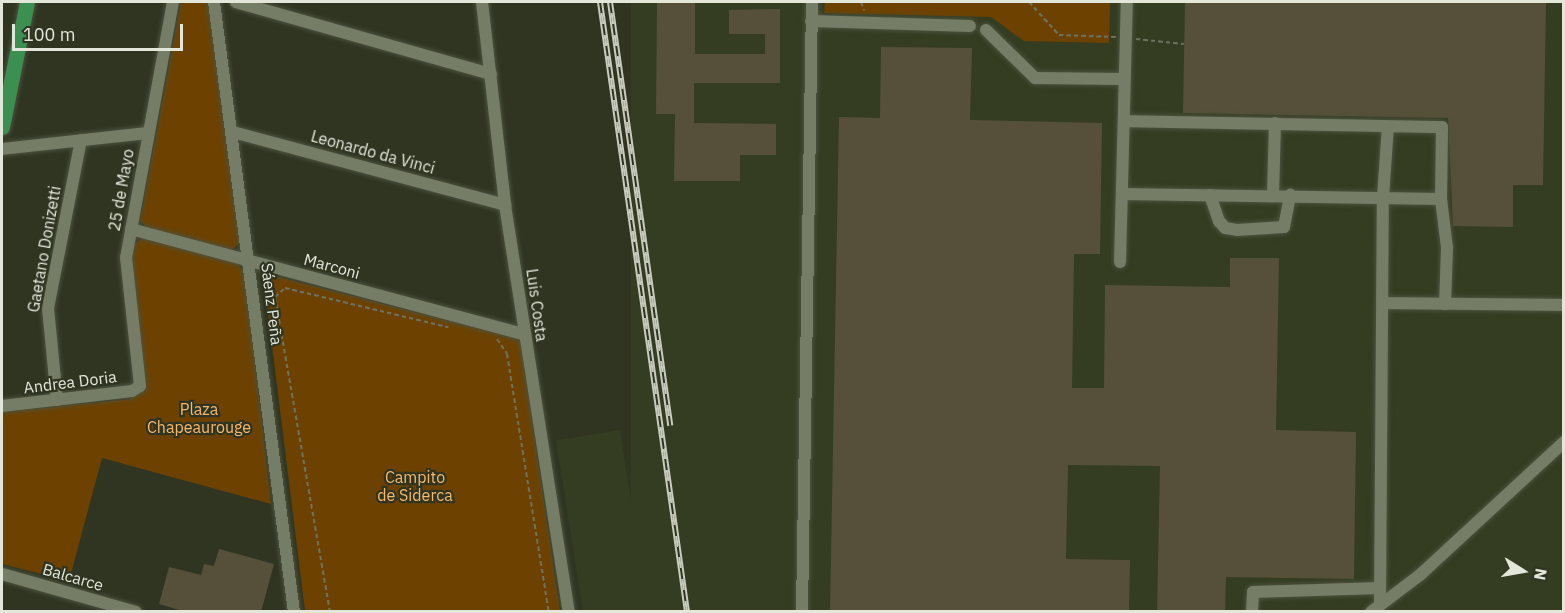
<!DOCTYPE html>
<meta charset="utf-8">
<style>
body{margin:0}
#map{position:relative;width:1565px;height:613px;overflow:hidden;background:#2f3521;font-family:"IBM Plex Sans",sans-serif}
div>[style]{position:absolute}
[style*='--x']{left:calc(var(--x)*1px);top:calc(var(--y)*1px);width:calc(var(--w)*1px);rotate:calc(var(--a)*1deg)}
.built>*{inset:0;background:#343c21;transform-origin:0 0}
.green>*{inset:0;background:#6d4200}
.building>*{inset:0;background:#56503a}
.path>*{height:2px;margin-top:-1px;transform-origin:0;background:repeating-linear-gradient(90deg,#6d7261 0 4.5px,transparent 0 7.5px)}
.roads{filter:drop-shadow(0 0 2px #4c523f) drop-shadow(0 0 2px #4c523f)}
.minor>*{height:12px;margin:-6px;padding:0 6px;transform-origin:6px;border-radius:6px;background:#767d66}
.major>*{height:15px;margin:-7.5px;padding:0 7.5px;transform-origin:7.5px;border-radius:7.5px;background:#3b8f50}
.rail>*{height:6px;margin-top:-3px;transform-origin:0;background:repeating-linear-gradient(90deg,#2f3521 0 11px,#c8ccbe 0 22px);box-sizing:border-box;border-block:2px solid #c8ccbe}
span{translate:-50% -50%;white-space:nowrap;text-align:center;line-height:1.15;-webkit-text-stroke:4.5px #2f3521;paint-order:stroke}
.street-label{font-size:16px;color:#e3e7da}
.park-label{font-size:16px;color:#fbb769}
.frame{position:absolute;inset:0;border:3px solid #e3e7da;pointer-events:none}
.north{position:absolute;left:1493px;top:541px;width:60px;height:60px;-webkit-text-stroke:4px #2f3521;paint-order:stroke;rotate:101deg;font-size:16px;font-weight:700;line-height:24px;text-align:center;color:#e3e7da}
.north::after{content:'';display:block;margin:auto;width:21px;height:27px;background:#e3e7da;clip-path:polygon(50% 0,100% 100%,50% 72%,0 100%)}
.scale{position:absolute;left:12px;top:24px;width:171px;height:27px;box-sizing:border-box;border:3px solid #e3e7da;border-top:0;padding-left:8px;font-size:18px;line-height:21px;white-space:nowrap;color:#e3e7da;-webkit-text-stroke:4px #2f3521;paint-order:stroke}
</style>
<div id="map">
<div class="built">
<i style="left:631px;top:2px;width:932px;height:615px"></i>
<i style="left:620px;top:430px;width:183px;height:65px;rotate:81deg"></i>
</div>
<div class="green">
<i style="clip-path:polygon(181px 2px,206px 2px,211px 8px,240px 243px,230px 251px,148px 228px,140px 221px)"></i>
<i style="clip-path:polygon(825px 2px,1110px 2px,1109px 43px,1024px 41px,991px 17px,824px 13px)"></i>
<i style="clip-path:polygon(143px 238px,235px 260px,245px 274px,271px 504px,102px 458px,69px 581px,2px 564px,2px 412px,130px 399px,145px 386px,131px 259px,133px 245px)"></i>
<i style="clip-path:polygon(263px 273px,520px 339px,560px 611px,305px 611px)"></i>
</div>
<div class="building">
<i style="clip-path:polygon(657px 2px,695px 2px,695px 54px,765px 54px,765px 34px,729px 34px,729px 10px,780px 9px,780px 83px,694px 83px,694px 123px,776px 124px,776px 155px,740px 155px,740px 181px,674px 181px,675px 114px,656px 114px)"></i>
<i style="clip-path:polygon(1185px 2px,1546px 2px,1543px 185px,1513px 185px,1513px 227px,1453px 226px,1448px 118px,1183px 113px)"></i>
<i style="clip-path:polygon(881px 47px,972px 48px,970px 120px,1102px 123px,1100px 254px,1074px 254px,1072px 388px,1104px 388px,1105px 285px,1230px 287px,1230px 258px,1279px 258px,1276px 430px,1356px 432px,1354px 579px,1226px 577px,1225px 612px,1157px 612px,1160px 466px,1068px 465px,1066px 559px,1130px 560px,1129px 612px,830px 612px,839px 117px,880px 118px)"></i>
<i style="clip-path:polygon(219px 549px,274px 564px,261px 612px,186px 612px,159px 604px,169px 567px,201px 575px,204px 564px,214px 566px)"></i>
</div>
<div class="path">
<i style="--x:861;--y:2;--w:9;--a:69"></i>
<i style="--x:1029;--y:2;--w:45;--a:47.7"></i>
<i style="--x:1059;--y:35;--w:57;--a:2"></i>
<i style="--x:1136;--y:39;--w:48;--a:5.9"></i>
<i style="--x:497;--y:339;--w:18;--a:56"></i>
<i style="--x:507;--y:354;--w:261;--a:80.8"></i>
<i style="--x:330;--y:612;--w:320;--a:-99.9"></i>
<i style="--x:275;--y:297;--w:13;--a:-42"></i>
<i style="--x:285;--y:288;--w:168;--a:13.5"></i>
</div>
<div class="roads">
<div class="minor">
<i style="--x:214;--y:2;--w:615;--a:82.53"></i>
<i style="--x:236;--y:2;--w:265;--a:15.8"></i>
<i style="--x:482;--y:2;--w:204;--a:83.5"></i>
<i style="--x:505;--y:205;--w:412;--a:81.1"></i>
<i style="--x:811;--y:21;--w:159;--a:1.8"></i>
<i style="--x:986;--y:30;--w:69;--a:44.4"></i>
<i style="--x:1035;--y:78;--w:89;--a:0.6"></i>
<i style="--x:1124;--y:121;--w:318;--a:1.1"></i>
<i style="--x:1442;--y:127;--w:72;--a:90.8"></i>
<i style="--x:233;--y:132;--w:282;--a:15"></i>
<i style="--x:2;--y:149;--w:147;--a:-6.3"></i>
<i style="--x:1122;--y:194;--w:319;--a:0.9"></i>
<i style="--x:1441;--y:199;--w:49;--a:83"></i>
<i style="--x:1447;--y:248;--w:56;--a:92"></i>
<i style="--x:1210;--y:195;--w:28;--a:71"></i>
<i style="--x:1219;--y:221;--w:9;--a:49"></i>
<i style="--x:1225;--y:228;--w:12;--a:9"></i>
<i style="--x:1237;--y:230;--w:47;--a:-3.7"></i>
<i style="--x:1284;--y:227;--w:33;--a:-79"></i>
<i style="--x:1273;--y:195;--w:72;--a:-88.4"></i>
<i style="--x:131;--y:229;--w:407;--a:15"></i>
<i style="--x:1120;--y:262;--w:260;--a:-88.5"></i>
<i style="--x:1383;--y:303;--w:181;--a:0.6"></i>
<i style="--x:57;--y:400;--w:92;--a:-95.6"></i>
<i style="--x:48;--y:308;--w:171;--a:-78.9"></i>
<i style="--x:2;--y:406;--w:131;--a:-6.6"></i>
<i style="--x:132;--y:391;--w:9;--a:-32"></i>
<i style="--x:140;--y:386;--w:129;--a:-96.2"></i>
<i style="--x:126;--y:258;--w:260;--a:-79.6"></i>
<i style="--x:2;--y:574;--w:139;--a:15.8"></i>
<i style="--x:1380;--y:605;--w:408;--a:-89.6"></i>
<i style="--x:1383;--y:197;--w:71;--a:-86"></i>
<i style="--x:802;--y:612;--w:610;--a:-89.06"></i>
<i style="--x:1252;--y:612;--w:20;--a:-87"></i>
<i style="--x:1253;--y:592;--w:127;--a:-1.8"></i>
<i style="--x:1371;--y:612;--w:63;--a:-37.2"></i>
<i style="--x:1421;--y:574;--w:195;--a:-42.7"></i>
</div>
<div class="major">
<i style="--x:2;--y:127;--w:127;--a:-78.7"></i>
</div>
</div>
<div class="rail">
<i style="--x:600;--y:2;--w:616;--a:81.88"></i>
<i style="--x:610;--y:2;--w:428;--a:81.9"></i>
</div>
<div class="street-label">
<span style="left:373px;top:152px;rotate:15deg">Leonardo da Vinci</span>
<span style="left:121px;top:190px;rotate:-80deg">25 de Mayo</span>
<span style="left:44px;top:249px;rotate:-80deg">Gaetano Donizetti</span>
<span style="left:332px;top:266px;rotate:15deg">Marconi</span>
<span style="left:272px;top:304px;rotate:83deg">Sáenz Peña</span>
<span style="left:537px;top:305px;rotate:82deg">Luis Costa</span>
<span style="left:70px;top:382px;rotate:-7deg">Andrea Doria</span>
<span style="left:73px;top:577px;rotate:16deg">Balcarce</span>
</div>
<div class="park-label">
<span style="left:199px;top:418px">Plaza<br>Chapeaurouge</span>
<span style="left:415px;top:486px">Campito<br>de Siderca</span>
</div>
<div class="frame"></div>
<div class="north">N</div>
<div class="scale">100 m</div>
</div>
